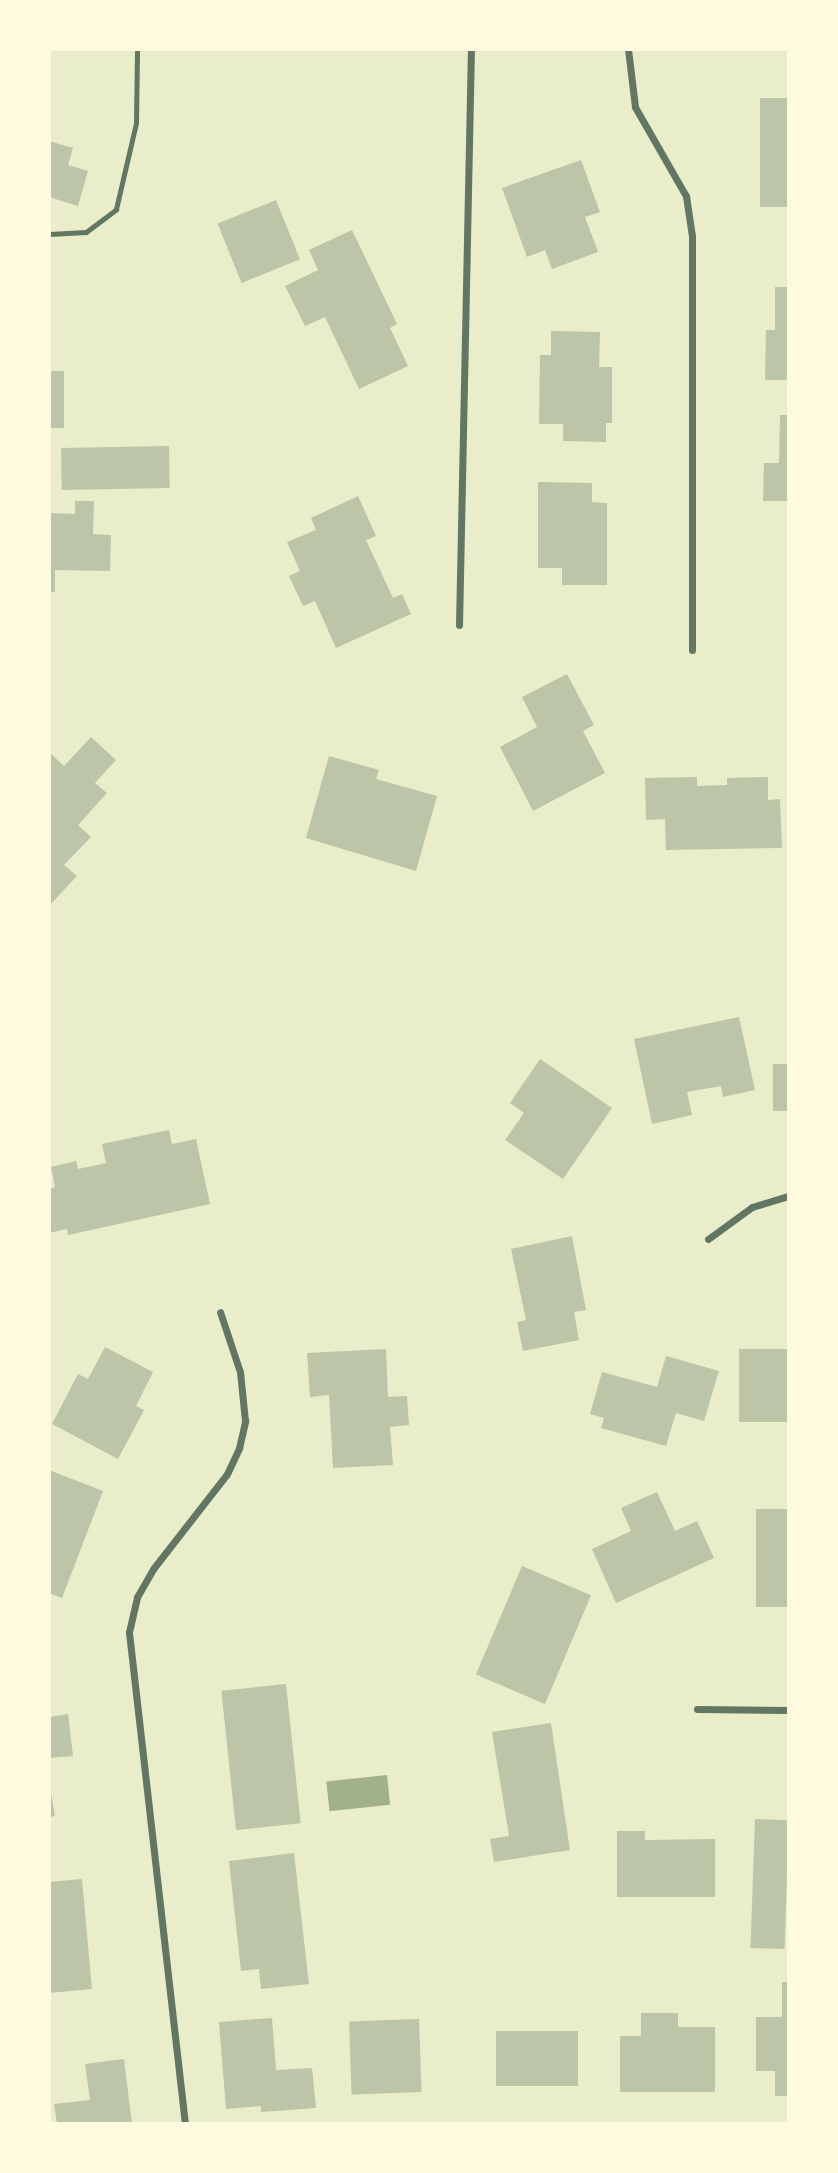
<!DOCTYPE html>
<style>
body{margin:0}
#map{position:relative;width:838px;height:2173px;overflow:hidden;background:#e9edc9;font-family:"Fira Sans",sans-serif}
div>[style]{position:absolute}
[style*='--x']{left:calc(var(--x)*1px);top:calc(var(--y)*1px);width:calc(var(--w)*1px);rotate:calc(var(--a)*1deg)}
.water>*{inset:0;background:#a3b18a;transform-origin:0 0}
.building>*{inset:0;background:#bcc5a7;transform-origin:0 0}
.service>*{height:5px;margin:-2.5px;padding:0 2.5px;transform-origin:2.5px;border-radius:2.5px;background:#617663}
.minor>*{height:7px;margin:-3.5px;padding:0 3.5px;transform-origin:3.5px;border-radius:3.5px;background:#617663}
span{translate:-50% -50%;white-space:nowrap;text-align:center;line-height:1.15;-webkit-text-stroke:5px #fefae0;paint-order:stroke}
.frame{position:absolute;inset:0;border:51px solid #fefae0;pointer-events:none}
</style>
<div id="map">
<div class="water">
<i style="left:387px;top:1775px;width:30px;height:61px;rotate:84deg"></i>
</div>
<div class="building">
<i style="left:760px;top:98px;width:29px;height:109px"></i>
<i style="clip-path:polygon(49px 141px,73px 148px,68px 165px,88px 171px,78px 206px,49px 197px)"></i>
<i style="clip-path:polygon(581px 160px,600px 212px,585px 217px,598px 252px,552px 269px,545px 250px,527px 257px,502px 188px)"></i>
<i style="left:276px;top:200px;width:64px;height:63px;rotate:68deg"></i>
<i style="clip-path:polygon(352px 230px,397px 324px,390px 328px,408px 366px,359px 389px,325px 317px,305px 326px,285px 286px,318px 270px,309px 250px)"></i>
<i style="clip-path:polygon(775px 287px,789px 287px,789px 380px,765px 380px,766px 330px,775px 330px)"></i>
<i style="clip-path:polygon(551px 331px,600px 332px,599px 367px,612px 367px,612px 423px,606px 423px,606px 442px,563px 441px,563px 424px,539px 424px,540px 355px,551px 355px)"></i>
<i style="left:49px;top:371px;width:15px;height:57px"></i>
<i style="clip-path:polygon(780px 415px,789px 415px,789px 501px,763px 501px,764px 463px,779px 463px)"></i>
<i style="left:169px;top:446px;width:42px;height:108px;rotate:89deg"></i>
<i style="clip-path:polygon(538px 482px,592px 483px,592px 502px,607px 503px,607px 585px,562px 585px,562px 568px,538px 568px)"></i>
<i style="clip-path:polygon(358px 496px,376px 536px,366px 540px,393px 598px,402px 594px,411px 614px,336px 648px,315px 601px,303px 606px,289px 576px,300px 571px,287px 542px,316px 530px,311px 518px)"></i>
<i style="clip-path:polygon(75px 501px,94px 501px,93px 534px,111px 535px,110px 571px,55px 570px,55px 592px,49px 592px,49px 513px,75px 514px)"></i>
<i style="clip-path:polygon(567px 674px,594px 725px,583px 731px,605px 773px,533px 811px,500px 747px,537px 727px,522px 697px)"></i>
<i style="clip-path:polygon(91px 737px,116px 760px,95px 783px,107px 793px,78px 825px,91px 837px,64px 865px,77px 876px,49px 906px,49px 752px,64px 766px)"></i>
<i style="clip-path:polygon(329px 756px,379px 770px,376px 779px,437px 796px,416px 871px,306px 838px)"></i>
<i style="clip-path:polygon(697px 777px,697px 786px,727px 785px,727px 778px,768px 777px,768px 800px,780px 799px,782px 848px,666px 850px,665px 819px,646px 820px,645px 778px)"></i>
<i style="clip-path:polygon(739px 1017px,755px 1090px,723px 1097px,721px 1086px,687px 1092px,692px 1115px,652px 1124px,634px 1039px)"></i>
<i style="clip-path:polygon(540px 1059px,612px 1108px,563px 1179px,505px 1140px,524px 1113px,510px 1103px)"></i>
<i style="left:773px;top:1064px;width:16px;height:47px"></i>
<i style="clip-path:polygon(169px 1130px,172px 1144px,196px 1139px,210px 1204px,68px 1235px,67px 1229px,49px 1233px,49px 1189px,55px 1187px,51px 1167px,76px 1161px,78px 1169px,106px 1163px,102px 1144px)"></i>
<i style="clip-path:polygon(572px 1236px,586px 1310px,574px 1312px,579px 1340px,523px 1351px,517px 1322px,526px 1320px,511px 1249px)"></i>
<i style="clip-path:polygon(105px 1347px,153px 1372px,136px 1406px,144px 1410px,118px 1459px,52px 1424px,78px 1374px,88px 1379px)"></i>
<i style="clip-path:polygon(386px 1349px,388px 1397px,407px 1396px,409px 1425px,390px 1427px,393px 1465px,333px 1468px,329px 1395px,310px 1397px,307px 1353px)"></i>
<i style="left:789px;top:1349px;width:73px;height:50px;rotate:90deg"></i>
<i style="clip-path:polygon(666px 1356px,719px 1371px,704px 1421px,676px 1413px,666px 1446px,601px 1428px,604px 1418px,590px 1414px,602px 1372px,657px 1387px)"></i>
<i style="clip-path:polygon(49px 1470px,103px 1491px,62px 1598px,49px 1593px)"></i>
<i style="clip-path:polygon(657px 1492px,675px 1531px,697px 1521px,714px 1558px,616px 1603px,592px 1549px,631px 1531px,621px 1508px)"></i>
<i style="left:756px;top:1509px;width:33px;height:98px"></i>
<i style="left:522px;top:1566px;width:75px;height:118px;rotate:23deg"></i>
<i style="left:286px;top:1684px;width:140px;height:65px;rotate:84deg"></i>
<i style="clip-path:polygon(68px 1714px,73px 1756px,49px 1758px,49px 1717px)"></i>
<i style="clip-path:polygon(551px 1723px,570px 1850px,494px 1862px,490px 1839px,509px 1836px,492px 1732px)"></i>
<i style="clip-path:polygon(49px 1782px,55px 1816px,49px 1817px)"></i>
<i style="left:755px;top:1819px;width:34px;height:129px;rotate:2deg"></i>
<i style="clip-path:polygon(617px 1831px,645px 1831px,645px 1840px,715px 1839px,715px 1897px,617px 1897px)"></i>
<i style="clip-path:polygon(294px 1853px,309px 1984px,261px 1989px,259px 1969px,241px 1971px,229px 1861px)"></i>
<i style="clip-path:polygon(82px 1879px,92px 1989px,49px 1993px,49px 1882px)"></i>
<i style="clip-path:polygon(782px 1982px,789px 1982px,789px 2096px,775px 2096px,775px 2071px,756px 2071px,756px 2017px,782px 2017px)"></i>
<i style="clip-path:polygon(641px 2013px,678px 2013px,678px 2027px,715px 2027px,715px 2092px,620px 2092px,620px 2036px,641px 2036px)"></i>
<i style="clip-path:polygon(272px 2018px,276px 2070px,312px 2068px,316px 2108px,261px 2112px,261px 2106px,226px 2109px,219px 2022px)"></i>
<i style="left:419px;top:2019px;width:73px;height:70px;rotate:88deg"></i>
<i style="left:496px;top:2031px;width:82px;height:55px"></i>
<i style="clip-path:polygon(124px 2059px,132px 2124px,57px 2124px,54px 2104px,90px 2100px,85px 2064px)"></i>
</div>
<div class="service">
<i style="--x:49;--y:234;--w:37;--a:-3"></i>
<i style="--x:86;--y:232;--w:38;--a:-37"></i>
<i style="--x:116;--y:209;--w:88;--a:-76.9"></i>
<i style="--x:136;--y:123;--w:74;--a:-89.2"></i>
</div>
<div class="minor">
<i style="--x:628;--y:49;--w:58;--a:83.1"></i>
<i style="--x:635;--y:107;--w:103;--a:60.2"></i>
<i style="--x:686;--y:196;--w:40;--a:81.5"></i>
<i style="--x:692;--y:236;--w:414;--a:90"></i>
<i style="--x:459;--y:625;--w:576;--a:-88.81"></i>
<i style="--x:708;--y:1239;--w:54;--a:-36"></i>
<i style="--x:752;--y:1207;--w:39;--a:-17"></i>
<i style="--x:697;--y:1709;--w:92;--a:0.6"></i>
<i style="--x:185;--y:2124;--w:495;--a:-96.5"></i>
<i style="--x:129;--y:1632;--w:36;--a:-77"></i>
<i style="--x:137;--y:1597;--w:32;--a:-60"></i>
<i style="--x:153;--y:1569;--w:120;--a:-52.1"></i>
<i style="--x:227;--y:1474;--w:29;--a:-65"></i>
<i style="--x:239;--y:1448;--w:28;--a:-77"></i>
<i style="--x:245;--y:1421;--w:49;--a:-95.8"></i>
<i style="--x:240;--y:1372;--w:63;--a:-108.4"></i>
</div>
<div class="frame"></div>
</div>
